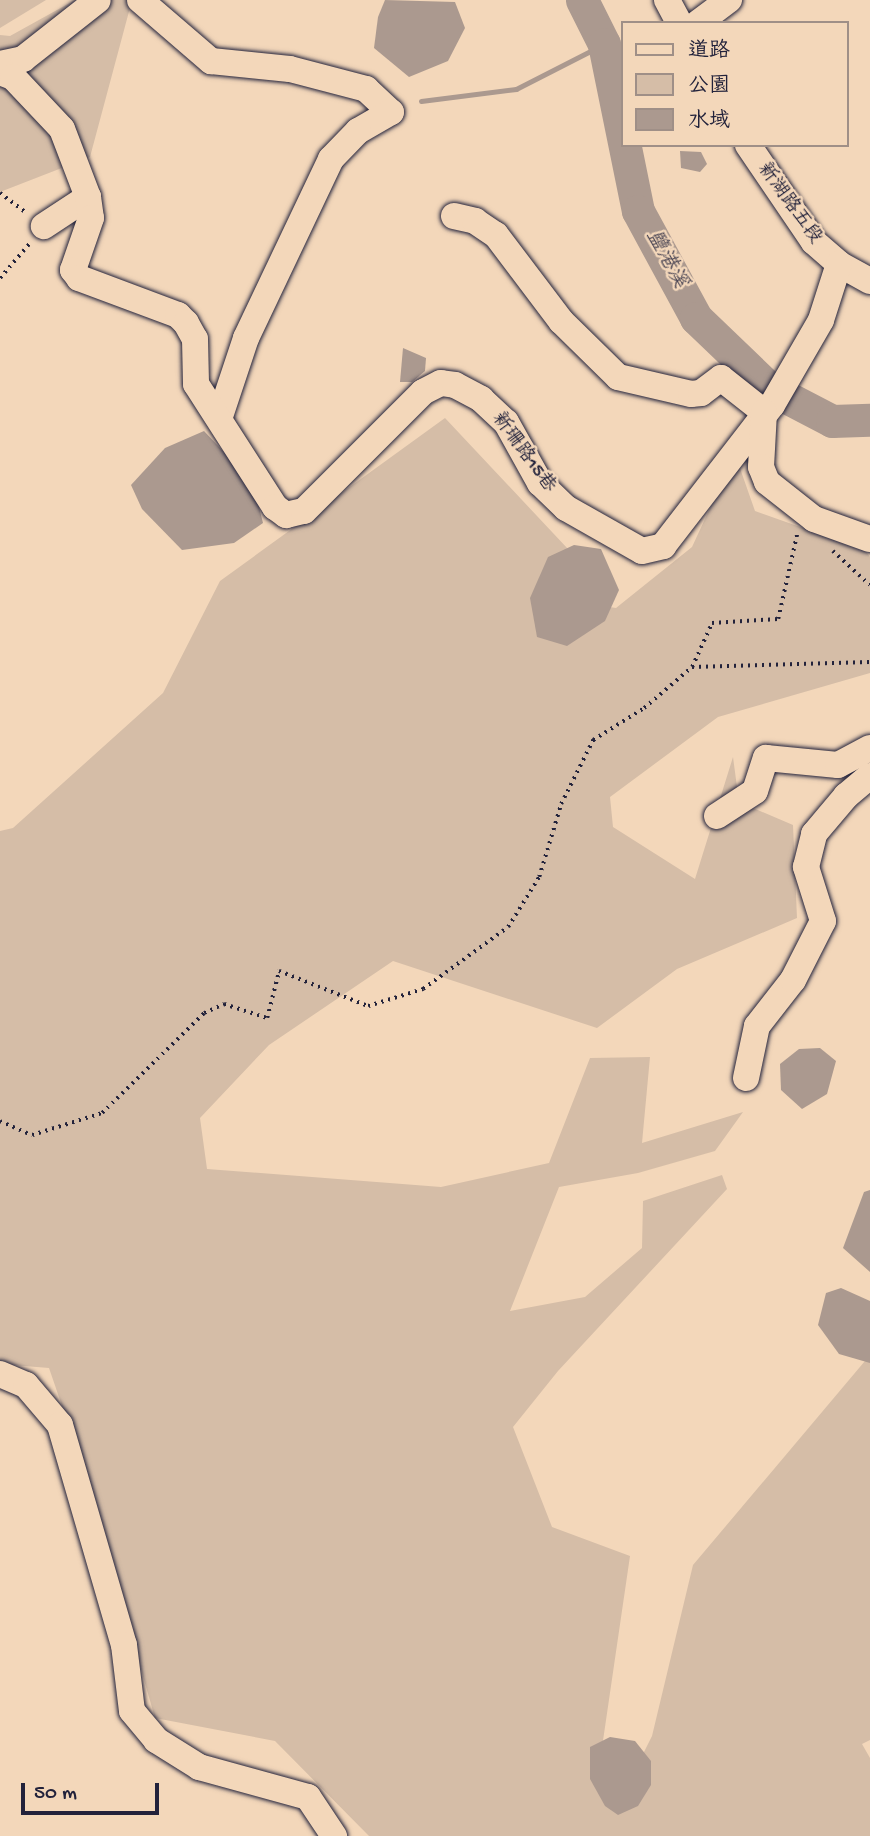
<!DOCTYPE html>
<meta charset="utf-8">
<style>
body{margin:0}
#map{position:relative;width:870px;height:1836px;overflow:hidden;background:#f3d7ba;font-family:"Gochi Hand","LXGW WenKai TC",sans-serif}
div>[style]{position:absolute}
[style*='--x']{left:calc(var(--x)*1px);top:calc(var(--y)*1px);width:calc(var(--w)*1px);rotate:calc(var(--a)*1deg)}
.green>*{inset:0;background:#d5bda7}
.water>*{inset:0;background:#ab998f}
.stream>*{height:5px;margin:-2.5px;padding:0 2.5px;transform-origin:2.5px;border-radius:2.5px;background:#ab998f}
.river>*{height:33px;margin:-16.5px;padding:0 16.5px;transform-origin:16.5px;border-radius:16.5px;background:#ab998f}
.path>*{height:3.5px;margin-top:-1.75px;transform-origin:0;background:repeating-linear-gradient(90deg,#22223b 0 2px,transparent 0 7px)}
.roads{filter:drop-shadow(0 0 2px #22223b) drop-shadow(0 0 2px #22223b)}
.minor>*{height:26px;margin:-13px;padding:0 13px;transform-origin:13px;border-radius:13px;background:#f3d7ba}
span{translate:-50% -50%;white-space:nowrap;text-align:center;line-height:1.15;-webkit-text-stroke:5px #f3d7ba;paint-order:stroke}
.street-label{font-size:19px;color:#22223b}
.water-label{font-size:21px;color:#4b4654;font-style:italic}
.legend{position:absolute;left:621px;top:21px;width:228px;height:126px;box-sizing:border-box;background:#f3d7ba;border:2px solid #9f8f87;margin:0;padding:9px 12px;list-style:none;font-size:21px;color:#22223b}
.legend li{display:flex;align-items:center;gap:14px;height:35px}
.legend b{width:35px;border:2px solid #9f8f87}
.scale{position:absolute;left:21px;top:1783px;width:138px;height:32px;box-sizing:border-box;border:4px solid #22223b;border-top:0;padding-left:9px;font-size:21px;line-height:24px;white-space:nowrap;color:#22223b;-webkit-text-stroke:5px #f3d7ba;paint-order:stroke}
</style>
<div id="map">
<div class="green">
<i style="clip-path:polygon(0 0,46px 0,0 28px)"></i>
<i style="clip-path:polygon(75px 0,128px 0,131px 4px,90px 157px,0 192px,0 35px,10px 36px)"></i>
<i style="clip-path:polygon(445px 418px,568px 549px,565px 600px,616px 608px,692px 547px,735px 454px,755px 511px,865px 550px,870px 557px,870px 673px,718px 717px,610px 797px,613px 827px,695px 879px,733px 757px,739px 802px,793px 825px,797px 918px,677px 969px,597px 1028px,393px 961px,269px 1045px,200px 1118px,207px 1169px,441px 1187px,549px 1163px,590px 1058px,650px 1057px,642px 1143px,743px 1112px,715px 1151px,638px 1173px,559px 1187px,510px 1311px,585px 1297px,642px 1248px,643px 1201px,722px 1175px,727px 1189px,558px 1371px,513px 1427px,552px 1527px,630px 1556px,599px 1768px,624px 1792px,652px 1736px,693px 1565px,870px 1355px,870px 1740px,862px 1744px,870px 1758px,870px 1836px,369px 1836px,275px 1741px,155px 1718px,83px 1467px,49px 1368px,0 1364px,0 831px,13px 828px,163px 693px,220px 581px)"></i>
</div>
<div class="water">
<i style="clip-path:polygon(385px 0,455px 2px,465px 28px,448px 61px,409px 77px,374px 48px,378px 17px)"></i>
<i style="clip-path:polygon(680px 151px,701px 152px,707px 164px,700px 172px,681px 168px)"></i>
<i style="clip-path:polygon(403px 348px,426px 358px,425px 371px,412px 382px,400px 382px)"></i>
<i style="clip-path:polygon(204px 431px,253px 483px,263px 523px,234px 543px,182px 550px,142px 509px,131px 485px,165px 448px)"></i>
<i style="clip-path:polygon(574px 545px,601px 549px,619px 590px,605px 621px,567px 646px,537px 637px,530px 598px,548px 557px)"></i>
<i style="clip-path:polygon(820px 1048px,836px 1061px,827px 1094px,802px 1109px,781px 1090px,780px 1064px,799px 1049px)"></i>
<i style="clip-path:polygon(870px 1190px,870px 1272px,843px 1248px,864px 1192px)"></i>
<i style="clip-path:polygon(841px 1288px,870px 1301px,870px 1363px,839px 1354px,818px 1325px,826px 1293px)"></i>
<i style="clip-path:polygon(610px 1737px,635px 1741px,651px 1761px,651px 1785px,638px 1806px,618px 1815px,605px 1806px,590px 1779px,590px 1747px)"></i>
</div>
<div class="stream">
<i style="--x:421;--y:101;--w:96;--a:-7.2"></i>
<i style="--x:516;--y:89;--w:99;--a:-27.1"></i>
</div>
<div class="river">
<i style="--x:582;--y:0;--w:49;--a:63.4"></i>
<i style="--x:604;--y:44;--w:170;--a:78.5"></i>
<i style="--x:638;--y:211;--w:122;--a:61.5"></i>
<i style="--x:696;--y:318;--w:101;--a:43.8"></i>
<i style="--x:769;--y:388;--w:71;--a:27.6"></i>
<i style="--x:832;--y:421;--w:38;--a:-2"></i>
</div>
<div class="path">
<i style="--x:0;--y:193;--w:34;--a:37"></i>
<i style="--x:0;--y:278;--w:46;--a:-49.4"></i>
<i style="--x:833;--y:551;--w:50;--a:42.6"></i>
<i style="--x:692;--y:667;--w:48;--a:-65.6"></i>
<i style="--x:712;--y:623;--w:66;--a:-3.5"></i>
<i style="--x:778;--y:619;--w:87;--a:-77.4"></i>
<i style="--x:0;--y:1121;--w:35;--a:24"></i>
<i style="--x:32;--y:1135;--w:73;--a:-17.4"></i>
<i style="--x:102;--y:1113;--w:143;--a:-44.4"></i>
<i style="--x:204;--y:1013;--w:22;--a:-24"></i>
<i style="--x:224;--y:1004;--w:45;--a:18"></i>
<i style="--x:267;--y:1018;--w:49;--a:-75.7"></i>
<i style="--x:279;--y:971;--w:96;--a:21.5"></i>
<i style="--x:368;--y:1006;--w:58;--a:-17.2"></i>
<i style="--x:423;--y:989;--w:105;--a:-36.1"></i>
<i style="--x:508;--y:927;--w:59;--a:-58.2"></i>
<i style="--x:539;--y:877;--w:76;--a:-73.2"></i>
<i style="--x:561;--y:804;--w:72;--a:-63.4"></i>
<i style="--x:593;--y:740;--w:60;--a:-32.1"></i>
<i style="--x:644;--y:708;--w:63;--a:-40.5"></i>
<i style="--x:692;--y:667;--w:178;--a:-1.6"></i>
</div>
<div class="roads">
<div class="minor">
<i style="--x:140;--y:0;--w:94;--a:40.7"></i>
<i style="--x:211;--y:61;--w:79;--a:5.8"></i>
<i style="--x:290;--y:69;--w:79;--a:14.7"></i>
<i style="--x:366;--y:89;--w:34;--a:43"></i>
<i style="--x:391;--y:112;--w:38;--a:150"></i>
<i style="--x:358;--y:131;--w:39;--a:134"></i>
<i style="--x:331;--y:159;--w:198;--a:115.4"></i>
<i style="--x:246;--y:338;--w:82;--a:108.4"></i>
<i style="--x:667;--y:0;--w:26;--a:62"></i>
<i style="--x:698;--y:23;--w:39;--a:-37"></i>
<i style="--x:0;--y:64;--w:24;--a:-12"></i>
<i style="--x:23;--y:59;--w:95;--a:-38.2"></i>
<i style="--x:0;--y:72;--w:14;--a:21"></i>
<i style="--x:13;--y:77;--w:71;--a:46.7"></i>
<i style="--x:62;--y:129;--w:73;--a:69.1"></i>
<i style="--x:88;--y:197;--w:53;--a:146.6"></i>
<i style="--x:748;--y:145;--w:117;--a:55.8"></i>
<i style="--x:814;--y:242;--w:33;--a:41"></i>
<i style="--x:839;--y:264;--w:35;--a:29"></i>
<i style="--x:88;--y:197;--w:21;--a:82"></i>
<i style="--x:91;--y:218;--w:55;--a:109.1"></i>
<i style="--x:73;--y:270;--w:10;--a:53"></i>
<i style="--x:79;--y:278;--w:106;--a:20.5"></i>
<i style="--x:178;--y:315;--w:11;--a:45"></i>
<i style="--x:186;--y:323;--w:18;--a:61"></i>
<i style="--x:195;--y:339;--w:45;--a:88.7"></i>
<i style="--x:196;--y:384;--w:146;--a:57.3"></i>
<i style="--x:275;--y:507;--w:14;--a:36"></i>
<i style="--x:286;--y:515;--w:18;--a:-13"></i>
<i style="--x:304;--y:511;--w:168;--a:-45"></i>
<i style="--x:423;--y:392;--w:20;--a:-27"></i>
<i style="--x:441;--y:383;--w:14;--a:8"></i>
<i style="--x:455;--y:385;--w:30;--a:28"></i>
<i style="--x:481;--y:399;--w:34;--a:43"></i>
<i style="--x:506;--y:422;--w:70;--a:60.9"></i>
<i style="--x:540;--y:483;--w:36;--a:44"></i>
<i style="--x:566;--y:508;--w:87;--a:29.5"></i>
<i style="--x:642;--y:551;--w:22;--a:-13"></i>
<i style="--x:663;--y:546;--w:178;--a:-52.3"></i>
<i style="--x:772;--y:405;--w:98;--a:-60"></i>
<i style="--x:821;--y:320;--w:59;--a:-72.2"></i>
<i style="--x:454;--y:216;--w:22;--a:13"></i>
<i style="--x:475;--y:221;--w:25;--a:34"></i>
<i style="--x:496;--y:235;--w:108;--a:52.9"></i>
<i style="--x:561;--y:321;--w:80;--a:44.5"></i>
<i style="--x:618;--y:377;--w:75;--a:13.1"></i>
<i style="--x:691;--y:394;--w:10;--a:-6"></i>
<i style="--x:701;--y:393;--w:25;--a:-37"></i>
<i style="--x:721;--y:378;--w:55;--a:38.3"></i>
<i style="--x:764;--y:412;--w:55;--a:93.1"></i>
<i style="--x:761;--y:467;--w:16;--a:68"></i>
<i style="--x:767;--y:482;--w:60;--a:38.2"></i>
<i style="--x:814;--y:519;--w:59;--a:19.7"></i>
<i style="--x:717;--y:816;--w:45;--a:-33.3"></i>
<i style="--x:755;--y:791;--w:35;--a:-72"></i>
<i style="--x:766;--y:758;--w:72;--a:5.6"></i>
<i style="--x:838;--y:765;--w:36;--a:-28"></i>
<i style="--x:746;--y:1078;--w:53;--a:-78.1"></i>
<i style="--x:757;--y:1026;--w:58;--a:-52"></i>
<i style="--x:793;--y:980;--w:66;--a:-63"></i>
<i style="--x:823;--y:921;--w:57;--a:-107.5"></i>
<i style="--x:806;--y:867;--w:34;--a:-76"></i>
<i style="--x:814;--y:834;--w:50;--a:-49.9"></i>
<i style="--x:846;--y:796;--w:31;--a:-40"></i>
<i style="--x:0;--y:1374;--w:28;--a:23"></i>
<i style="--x:26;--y:1385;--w:52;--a:49.6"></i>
<i style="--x:60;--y:1425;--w:229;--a:73.8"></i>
<i style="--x:124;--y:1645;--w:66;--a:83.1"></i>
<i style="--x:132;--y:1711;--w:38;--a:50"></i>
<i style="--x:156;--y:1740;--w:51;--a:32.1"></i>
<i style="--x:199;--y:1767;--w:113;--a:15.4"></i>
<i style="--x:308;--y:1797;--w:47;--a:56.3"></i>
</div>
</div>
<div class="street-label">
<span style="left:789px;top:204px;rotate:54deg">新湖路五段</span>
<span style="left:523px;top:453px;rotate:54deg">新珊路15巷</span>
</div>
<div class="water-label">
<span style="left:665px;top:260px;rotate:61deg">鹽港溪</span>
</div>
<ul class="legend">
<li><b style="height:9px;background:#f3d7ba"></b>道路</li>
<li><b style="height:19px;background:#d5bda7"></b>公園</li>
<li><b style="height:19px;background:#ab998f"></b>水域</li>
</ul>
<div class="scale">50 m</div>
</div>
